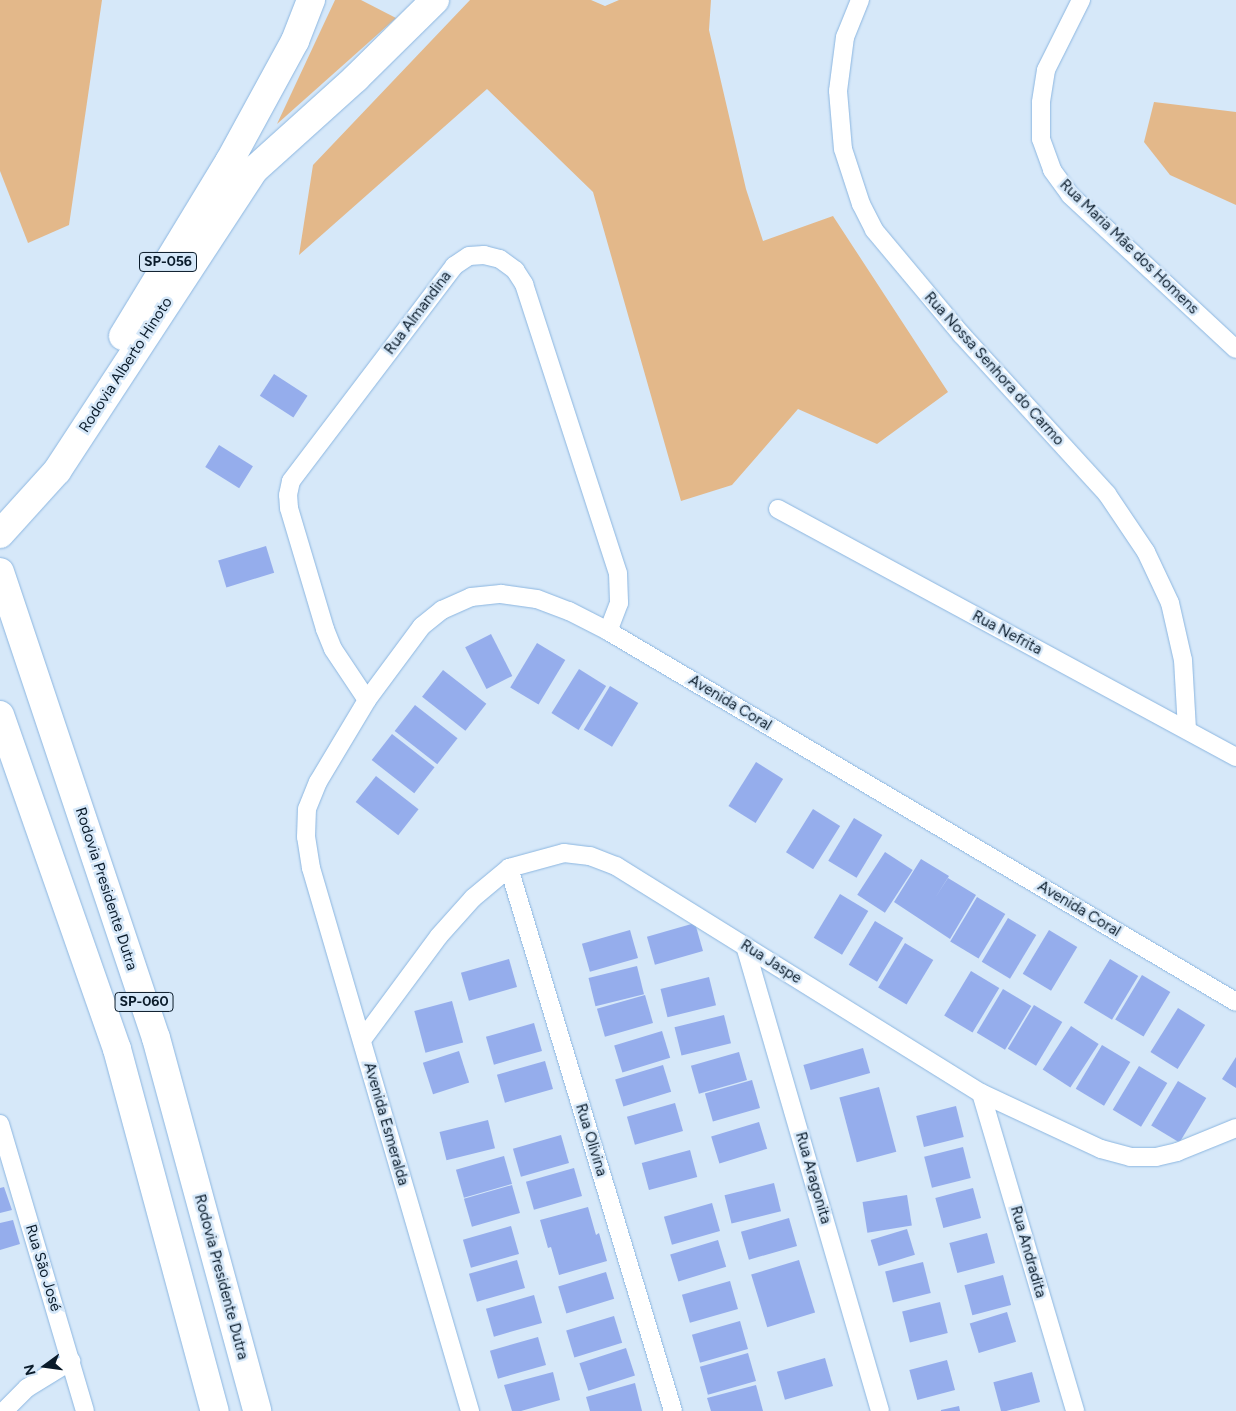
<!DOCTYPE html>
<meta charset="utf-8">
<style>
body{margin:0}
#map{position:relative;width:1236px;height:1411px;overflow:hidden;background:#d6e8f9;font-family:Figtree,sans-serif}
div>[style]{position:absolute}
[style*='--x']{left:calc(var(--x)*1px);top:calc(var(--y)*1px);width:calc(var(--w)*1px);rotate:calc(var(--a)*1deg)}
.green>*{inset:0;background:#e3b88a}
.building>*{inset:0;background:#95adec;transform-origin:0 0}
.roads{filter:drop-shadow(0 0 1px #8cb6e0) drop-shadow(0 0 1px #8cb6e0)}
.minor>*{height:18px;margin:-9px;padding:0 9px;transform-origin:9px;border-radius:9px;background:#fff}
.primary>*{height:28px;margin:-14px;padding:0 14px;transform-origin:14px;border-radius:14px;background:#fff}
.motorway>*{height:28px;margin:-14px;padding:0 14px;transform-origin:14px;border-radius:14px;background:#fff}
span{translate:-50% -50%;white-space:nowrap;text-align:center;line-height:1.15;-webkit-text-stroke:5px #d6e8f9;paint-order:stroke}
.shield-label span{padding:1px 4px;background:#d6e8f9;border:1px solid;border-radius:4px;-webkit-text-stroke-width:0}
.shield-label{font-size:14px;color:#0a1b2a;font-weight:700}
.street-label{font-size:15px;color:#0a1b2a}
.north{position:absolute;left:20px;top:1341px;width:50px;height:50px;-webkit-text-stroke:4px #d6e8f9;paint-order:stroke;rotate:256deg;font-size:14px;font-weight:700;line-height:20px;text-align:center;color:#0a1b2a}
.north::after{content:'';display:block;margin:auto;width:18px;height:22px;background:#0a1b2a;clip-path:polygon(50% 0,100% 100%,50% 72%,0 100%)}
</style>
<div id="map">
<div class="green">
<i style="clip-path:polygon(0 0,102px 0,69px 225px,28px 243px,0 171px)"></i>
<i style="clip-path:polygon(335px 0,361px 0,396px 18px,277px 124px)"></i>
<i style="clip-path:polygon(470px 0,591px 0,605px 6px,619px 0,711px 0,709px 30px,746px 189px,763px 241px,833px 216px,948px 392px,877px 444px,798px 409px,732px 485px,681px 501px,593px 192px,487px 89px,299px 255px,313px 165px)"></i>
<i style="clip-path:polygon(1154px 102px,1236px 112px,1236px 205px,1170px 175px,1144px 142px)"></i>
</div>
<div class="building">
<i style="left:274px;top:374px;width:40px;height:26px;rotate:33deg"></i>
<i style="left:219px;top:445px;width:40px;height:26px;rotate:32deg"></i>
<i style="left:266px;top:546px;width:28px;height:50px;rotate:73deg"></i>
<i style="left:491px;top:634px;width:47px;height:29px;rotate:63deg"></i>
<i style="left:537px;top:643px;width:33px;height:52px;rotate:31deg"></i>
<i style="left:579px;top:669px;width:32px;height:52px;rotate:32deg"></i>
<i style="left:443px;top:670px;width:55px;height:34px;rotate:38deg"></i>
<i style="left:610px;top:686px;width:33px;height:51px;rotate:31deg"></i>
<i style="left:415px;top:705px;width:54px;height:33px;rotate:38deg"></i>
<i style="left:392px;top:734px;width:54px;height:33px;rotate:38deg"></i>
<i style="left:756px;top:762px;width:32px;height:52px;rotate:32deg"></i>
<i style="left:376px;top:776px;width:54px;height:33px;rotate:38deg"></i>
<i style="left:813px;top:809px;width:32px;height:51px;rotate:32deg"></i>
<i style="left:854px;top:818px;width:33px;height:50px;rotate:31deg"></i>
<i style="left:885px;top:852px;width:33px;height:51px;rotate:33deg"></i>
<i style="clip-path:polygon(921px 859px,949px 876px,935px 898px,948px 878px,976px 895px,950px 939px,894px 902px)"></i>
<i style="left:840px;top:894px;width:33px;height:51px;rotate:31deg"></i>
<i style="left:977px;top:897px;width:33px;height:52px;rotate:31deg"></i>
<i style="left:1008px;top:918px;width:33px;height:51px;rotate:31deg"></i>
<i style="left:875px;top:921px;width:33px;height:51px;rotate:31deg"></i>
<i style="left:695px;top:923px;width:29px;height:50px;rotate:74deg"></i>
<i style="left:630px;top:930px;width:29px;height:50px;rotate:74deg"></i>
<i style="left:1049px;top:930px;width:33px;height:51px;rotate:31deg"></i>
<i style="left:905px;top:943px;width:33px;height:52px;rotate:31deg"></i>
<i style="left:509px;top:959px;width:29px;height:50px;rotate:74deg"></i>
<i style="left:1110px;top:959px;width:33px;height:51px;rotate:31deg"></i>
<i style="left:637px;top:966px;width:29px;height:50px;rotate:76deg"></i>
<i style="left:971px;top:971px;width:33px;height:52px;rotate:31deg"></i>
<i style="left:1142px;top:975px;width:33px;height:52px;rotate:31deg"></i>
<i style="left:709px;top:977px;width:29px;height:50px;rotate:76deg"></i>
<i style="left:1003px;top:989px;width:33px;height:51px;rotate:31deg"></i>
<i style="left:645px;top:995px;width:29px;height:50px;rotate:74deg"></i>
<i style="left:452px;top:1001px;width:43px;height:39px;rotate:75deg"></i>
<i style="left:1034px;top:1005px;width:33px;height:51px;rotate:31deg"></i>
<i style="left:1178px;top:1008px;width:32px;height:52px;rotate:32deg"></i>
<i style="left:724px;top:1015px;width:29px;height:51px;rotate:76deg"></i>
<i style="left:534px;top:1023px;width:29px;height:50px;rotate:74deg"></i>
<i style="left:1071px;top:1026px;width:33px;height:52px;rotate:33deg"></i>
<i style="left:662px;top:1031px;width:28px;height:50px;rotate:73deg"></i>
<i style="left:1102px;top:1045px;width:33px;height:51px;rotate:31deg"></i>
<i style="left:863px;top:1048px;width:26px;height:62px;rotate:74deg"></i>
<i style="left:459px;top:1051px;width:33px;height:38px;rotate:72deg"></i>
<i style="left:739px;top:1052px;width:29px;height:50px;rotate:74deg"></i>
<i style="clip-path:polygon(1236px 1057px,1236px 1088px,1222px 1079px)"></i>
<i style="left:545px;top:1061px;width:29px;height:50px;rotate:74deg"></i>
<i style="left:663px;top:1065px;width:28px;height:50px;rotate:73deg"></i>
<i style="left:1139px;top:1066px;width:33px;height:51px;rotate:31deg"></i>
<i style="left:752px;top:1080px;width:29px;height:49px;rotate:74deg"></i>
<i style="left:1178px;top:1081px;width:33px;height:52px;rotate:31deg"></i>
<i style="left:879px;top:1087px;width:67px;height:41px;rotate:75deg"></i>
<i style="left:675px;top:1103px;width:29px;height:50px;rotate:74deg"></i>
<i style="left:956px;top:1106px;width:32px;height:41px;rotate:76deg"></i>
<i style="left:488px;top:1120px;width:29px;height:50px;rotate:76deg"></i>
<i style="left:759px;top:1122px;width:28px;height:50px;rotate:73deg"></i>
<i style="left:561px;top:1135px;width:29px;height:50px;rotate:74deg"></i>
<i style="left:963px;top:1147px;width:32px;height:40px;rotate:76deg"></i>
<i style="left:690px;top:1150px;width:28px;height:50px;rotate:75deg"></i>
<i style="left:504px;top:1156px;width:29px;height:50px;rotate:74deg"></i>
<i style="left:574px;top:1168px;width:29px;height:50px;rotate:74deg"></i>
<i style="left:774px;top:1183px;width:29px;height:51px;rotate:76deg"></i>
<i style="left:512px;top:1185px;width:29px;height:50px;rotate:74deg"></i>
<i style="clip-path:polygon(4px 1187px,12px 1210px,0 1213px,0 1188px)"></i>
<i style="left:973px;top:1188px;width:31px;height:39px;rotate:75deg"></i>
<i style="left:907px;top:1195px;width:31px;height:45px;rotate:81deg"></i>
<i style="left:712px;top:1203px;width:29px;height:50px;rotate:74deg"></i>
<i style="clip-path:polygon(588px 1207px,596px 1235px,599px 1233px,607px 1261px,559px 1275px,551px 1247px,548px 1248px,540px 1220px)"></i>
<i style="left:789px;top:1218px;width:29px;height:50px;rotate:74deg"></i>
<i style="clip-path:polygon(13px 1220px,20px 1244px,0 1250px,0 1223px)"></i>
<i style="left:511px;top:1226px;width:29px;height:50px;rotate:74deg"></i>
<i style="left:907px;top:1229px;width:27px;height:38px;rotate:73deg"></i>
<i style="left:987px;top:1233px;width:31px;height:39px;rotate:75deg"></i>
<i style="left:718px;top:1240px;width:28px;height:50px;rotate:73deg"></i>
<i style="left:517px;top:1260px;width:29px;height:50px;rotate:74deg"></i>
<i style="left:799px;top:1260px;width:55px;height:50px;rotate:73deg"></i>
<i style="left:923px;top:1262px;width:32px;height:39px;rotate:76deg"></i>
<i style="left:606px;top:1272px;width:28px;height:50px;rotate:73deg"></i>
<i style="left:1003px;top:1275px;width:31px;height:40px;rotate:75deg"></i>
<i style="left:730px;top:1281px;width:29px;height:50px;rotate:74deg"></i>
<i style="left:534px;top:1295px;width:29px;height:50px;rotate:74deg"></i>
<i style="left:940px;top:1302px;width:32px;height:39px;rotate:76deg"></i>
<i style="left:1007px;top:1312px;width:31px;height:39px;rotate:73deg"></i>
<i style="left:614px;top:1316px;width:28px;height:50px;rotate:73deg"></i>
<i style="left:740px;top:1321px;width:29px;height:50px;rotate:74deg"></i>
<i style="left:538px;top:1337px;width:29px;height:50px;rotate:74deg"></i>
<i style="left:626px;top:1348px;width:29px;height:49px;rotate:72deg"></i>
<i style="left:748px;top:1353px;width:29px;height:50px;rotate:74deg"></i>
<i style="left:825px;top:1358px;width:29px;height:50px;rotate:74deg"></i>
<i style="left:947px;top:1360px;width:31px;height:39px;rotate:75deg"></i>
<i style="clip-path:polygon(553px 1372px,560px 1400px,521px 1411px,512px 1411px,504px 1385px)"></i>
<i style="left:1032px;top:1372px;width:31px;height:40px;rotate:75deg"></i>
<i style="clip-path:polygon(635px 1383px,642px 1411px,590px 1411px,586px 1397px)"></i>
<i style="clip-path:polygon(756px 1385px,763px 1411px,711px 1411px,707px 1398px)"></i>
<i style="clip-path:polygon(959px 1406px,960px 1411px,941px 1411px,941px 1410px)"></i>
</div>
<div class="roads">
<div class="minor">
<i style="--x:860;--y:0;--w:40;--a:112"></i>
<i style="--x:845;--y:37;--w:54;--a:97.4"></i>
<i style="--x:838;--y:91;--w:58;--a:85.1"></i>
<i style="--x:843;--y:149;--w:58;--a:71.9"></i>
<i style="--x:861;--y:204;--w:29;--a:63"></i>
<i style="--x:874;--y:230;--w:136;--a:50.1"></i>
<i style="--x:961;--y:334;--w:217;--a:47.6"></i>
<i style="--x:1107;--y:494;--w:70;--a:56.1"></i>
<i style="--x:1146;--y:552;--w:56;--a:64.8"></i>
<i style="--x:1170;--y:603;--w:58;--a:77.2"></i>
<i style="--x:1183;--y:660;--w:70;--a:86.7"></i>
<i style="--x:1081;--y:0;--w:78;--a:116.6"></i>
<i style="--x:1046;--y:70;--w:33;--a:99"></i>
<i style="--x:1041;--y:103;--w:36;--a:90"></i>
<i style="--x:1041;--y:139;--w:33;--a:70"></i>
<i style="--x:1052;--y:170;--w:31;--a:54"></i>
<i style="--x:1070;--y:195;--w:226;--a:42.9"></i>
<i style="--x:778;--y:509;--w:521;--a:28.43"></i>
<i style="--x:367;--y:700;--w:61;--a:-123.7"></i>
<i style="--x:333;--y:649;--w:22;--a:-112"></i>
<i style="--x:325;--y:629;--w:126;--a:-106.6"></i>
<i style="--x:289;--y:508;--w:13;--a:-94"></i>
<i style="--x:288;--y:495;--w:14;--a:-78"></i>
<i style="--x:291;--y:481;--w:270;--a:-52.8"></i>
<i style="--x:454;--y:266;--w:18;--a:-34"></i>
<i style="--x:469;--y:256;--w:15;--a:-4"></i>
<i style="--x:484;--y:255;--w:16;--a:14"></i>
<i style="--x:500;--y:259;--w:19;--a:36"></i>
<i style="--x:515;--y:270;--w:17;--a:57"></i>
<i style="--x:524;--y:284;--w:304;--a:72"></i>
<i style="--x:618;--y:573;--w:30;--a:88"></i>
<i style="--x:619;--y:603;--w:30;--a:111"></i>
<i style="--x:509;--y:868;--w:567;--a:73.19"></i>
<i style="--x:745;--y:946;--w:484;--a:73.8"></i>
<i style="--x:362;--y:1040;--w:129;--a:-53.5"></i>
<i style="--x:439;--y:936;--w:51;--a:-48.2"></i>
<i style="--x:473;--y:898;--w:47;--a:-39.8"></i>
<i style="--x:509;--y:868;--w:57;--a:-15.3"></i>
<i style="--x:564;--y:853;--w:26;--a:7"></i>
<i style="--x:590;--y:856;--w:28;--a:21"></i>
<i style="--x:616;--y:866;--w:430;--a:31.9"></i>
<i style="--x:981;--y:1093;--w:132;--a:25"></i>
<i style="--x:1101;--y:1149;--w:30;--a:15"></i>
<i style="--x:1130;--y:1157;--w:26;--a:0"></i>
<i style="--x:1156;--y:1157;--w:22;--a:-13"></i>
<i style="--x:1177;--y:1152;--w:64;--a:-22.1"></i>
<i style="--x:981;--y:1093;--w:332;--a:73.5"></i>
<i style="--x:0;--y:1124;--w:299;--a:73.5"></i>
<i style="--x:4;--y:1411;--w:33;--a:-45"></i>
<i style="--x:27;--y:1388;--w:52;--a:-31.5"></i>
<i style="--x:470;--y:1411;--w:566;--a:-106.32"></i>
<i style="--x:311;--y:868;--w:31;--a:-99"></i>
<i style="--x:306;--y:837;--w:28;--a:-88"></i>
<i style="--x:307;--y:809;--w:29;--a:-68"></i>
<i style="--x:318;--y:782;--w:96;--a:-59.1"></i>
<i style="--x:367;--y:700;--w:92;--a:-53.4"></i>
<i style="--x:422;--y:626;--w:26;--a:-39"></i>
<i style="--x:442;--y:610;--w:32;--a:-24"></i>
<i style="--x:471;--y:597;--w:30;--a:-6"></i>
<i style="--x:501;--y:594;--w:36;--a:8"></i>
<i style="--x:537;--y:599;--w:34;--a:21"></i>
<i style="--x:569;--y:611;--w:44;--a:27.1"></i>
<i style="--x:608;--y:631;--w:729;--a:30.57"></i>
</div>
<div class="primary">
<i style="--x:123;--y:336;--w:204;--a:-58.7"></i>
<i style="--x:229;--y:162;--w:138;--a:-61.4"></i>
<i style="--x:295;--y:41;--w:44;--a:-68.7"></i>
<i style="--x:0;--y:534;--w:85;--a:-47.9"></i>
<i style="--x:57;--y:471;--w:360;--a:-56.8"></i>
<i style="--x:254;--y:170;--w:137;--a:-42"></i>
<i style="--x:356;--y:78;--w:111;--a:-44.6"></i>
</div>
<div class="motorway">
<i style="--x:0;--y:572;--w:491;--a:71.5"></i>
<i style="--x:156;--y:1038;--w:386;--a:74.8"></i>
<i style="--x:0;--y:715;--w:354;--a:70.7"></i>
<i style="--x:117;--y:1049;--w:375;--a:74.9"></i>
</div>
</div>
<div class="shield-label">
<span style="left:168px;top:262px">SP-056</span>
<span style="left:144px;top:1002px">SP-060</span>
</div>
<div class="street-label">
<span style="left:1129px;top:247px;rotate:44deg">Rua Maria Mãe dos Homens</span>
<span style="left:418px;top:313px;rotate:-53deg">Rua Almandina</span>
<span style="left:126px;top:365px;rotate:-57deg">Rodovia Alberto Hinoto</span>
<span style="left:994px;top:369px;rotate:48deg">Rua Nossa Senhora do Carmo</span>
<span style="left:1007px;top:633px;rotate:28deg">Rua Nefrita</span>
<span style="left:730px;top:703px;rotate:31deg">Avenida Coral</span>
<span style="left:106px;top:889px;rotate:72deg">Rodovia Presidente Dutra</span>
<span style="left:1079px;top:909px;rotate:31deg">Avenida Coral</span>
<span style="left:771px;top:962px;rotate:32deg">Rua Jaspe</span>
<span style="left:386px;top:1124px;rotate:74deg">Avenida Esmeralda</span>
<span style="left:591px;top:1140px;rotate:73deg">Rua Olivina</span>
<span style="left:813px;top:1178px;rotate:74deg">Rua Aragonita</span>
<span style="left:1028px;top:1252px;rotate:74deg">Rua Andradita</span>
<span style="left:43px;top:1268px;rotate:73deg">Rua São José</span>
<span style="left:221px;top:1277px;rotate:75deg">Rodovia Presidente Dutra</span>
</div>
<div class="north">N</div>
</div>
